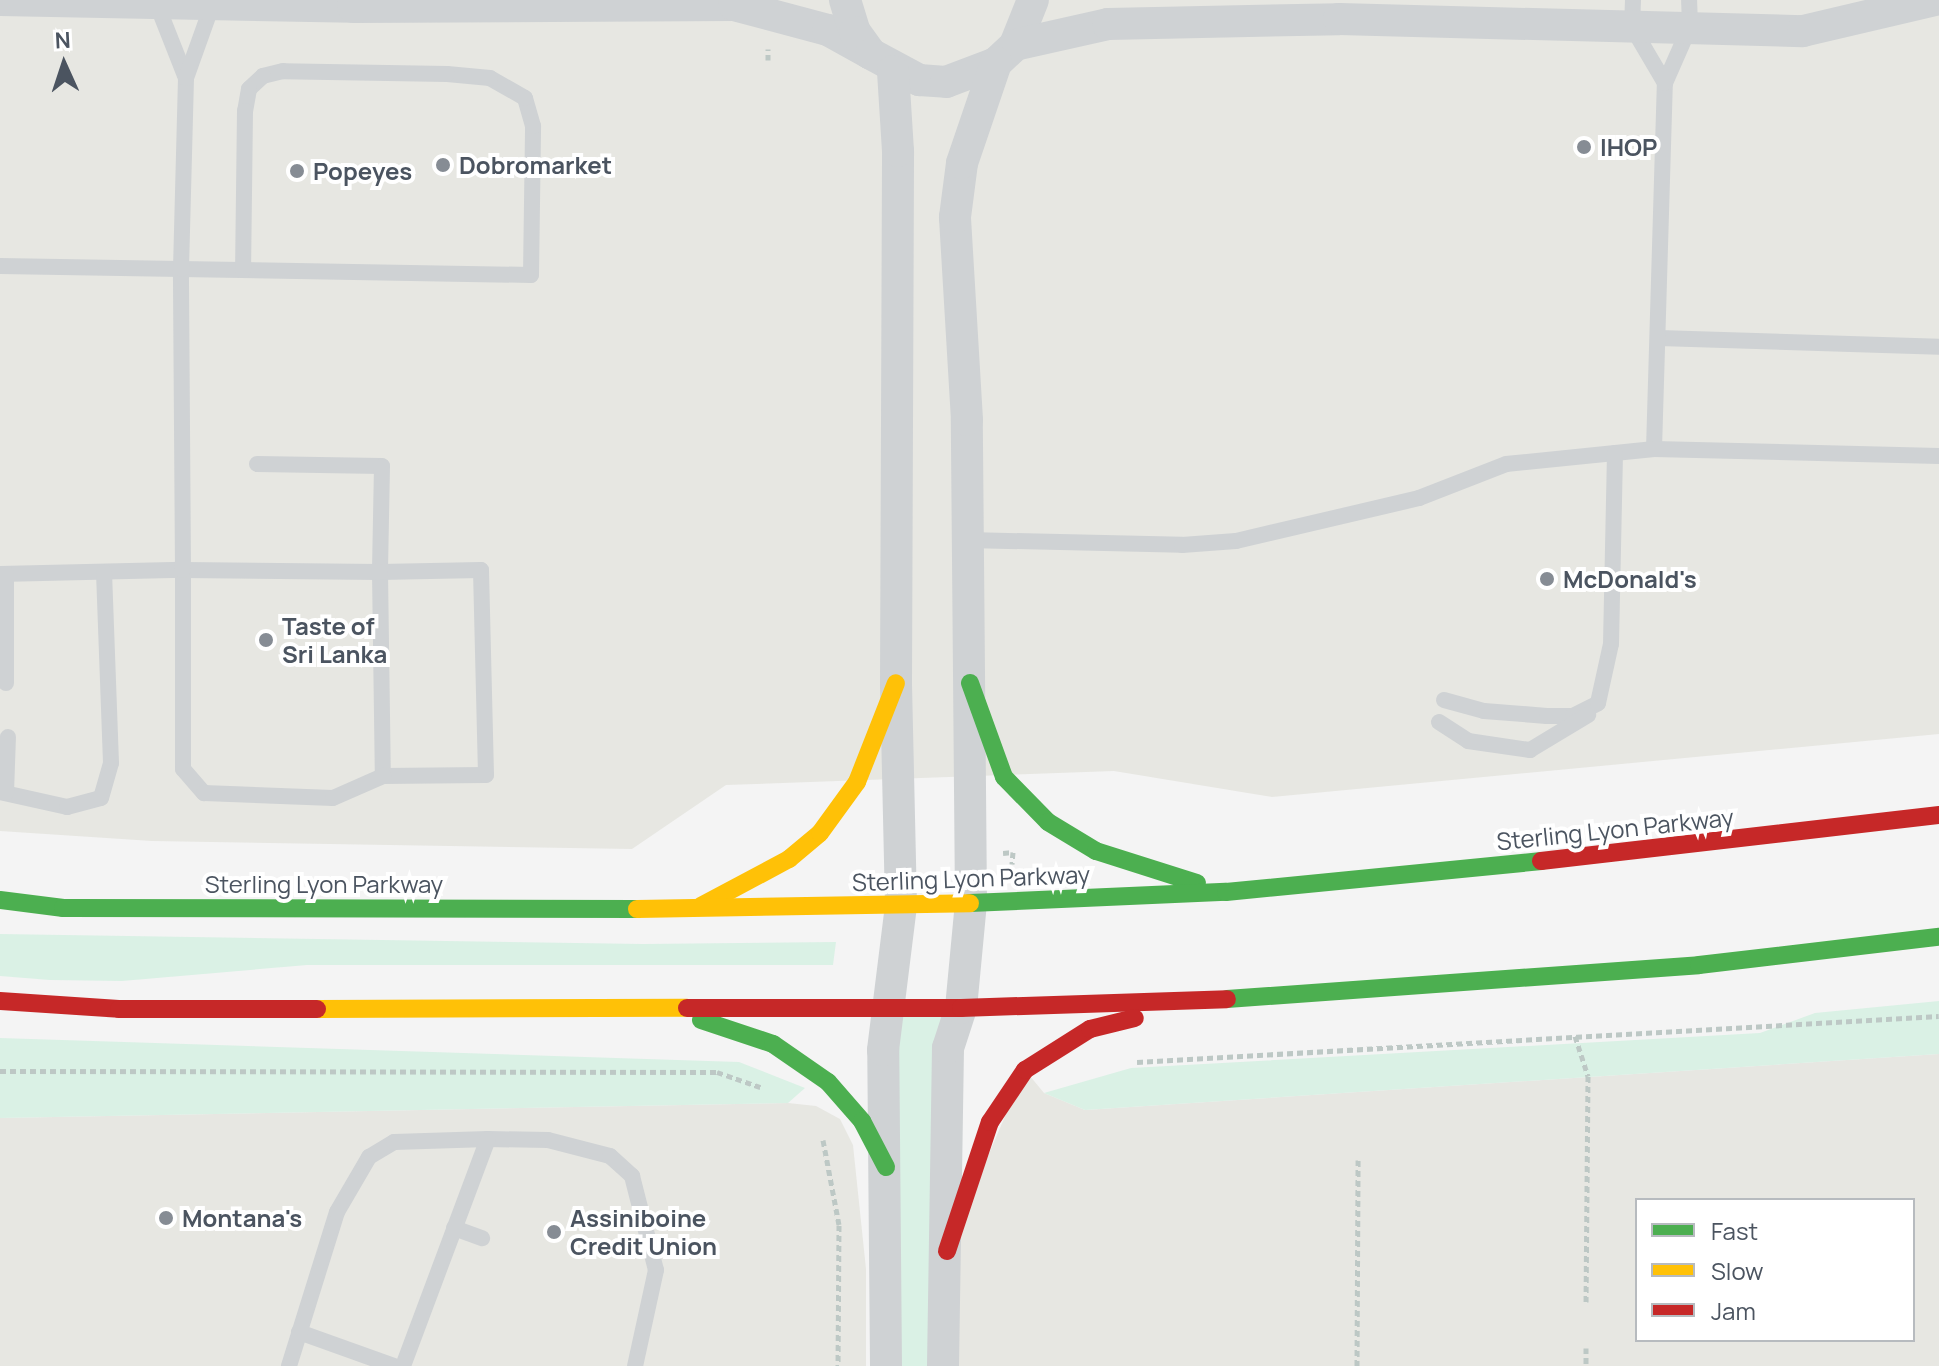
<!DOCTYPE html>
<style>
body{margin:0}
#map{position:relative;width:1939px;height:1366px;overflow:hidden;background:#f4f4f4;font-family:Manrope,sans-serif}
div>[style]{position:absolute}
[style*='--x']{left:calc(var(--x)*1px);top:calc(var(--y)*1px);width:calc(var(--w)*1px);rotate:calc(var(--a)*1deg)}
.commercial>*{inset:0;background:#e7e7e2}
.green>*{inset:0;background:#daf1e5}
.path>*{height:5px;margin-top:-2.5px;transform-origin:0;background:repeating-linear-gradient(90deg,#bdc8c5 0 6px,transparent 0 10px)}
.lane>*{height:16px;margin:-8px;padding:0 8px;transform-origin:8px;border-radius:8px;background:#cfd2d4}
.street>*{height:32px;margin:-16px;padding:0 16px;transform-origin:16px;border-radius:16px;background:#cfd2d4}
.fast>*{height:18px;margin:-9px;padding:0 9px;transform-origin:9px;border-radius:9px;background:#4caf50}
.slow>*{height:18px;margin:-9px;padding:0 9px;transform-origin:9px;border-radius:9px;background:#ffc107}
.jam>*{height:18px;margin:-9px;padding:0 9px;transform-origin:9px;border-radius:9px;background:#c62828}
.dots>*{width:22px;height:22px;translate:-50% -50%;box-sizing:border-box;border:4px solid #fff;border-radius:50%}
span{translate:-50% -50%;white-space:nowrap;text-align:center;line-height:1.15;-webkit-text-stroke:8px #fff;paint-order:stroke}
.poi-label{font-size:24px;color:#4b5460;font-weight:700}
.left{translate:0 -50%;text-align:left}
.street-label{font-size:24px;color:#4b5460}
.legend{position:absolute;left:1635px;top:1198px;width:280px;height:144px;box-sizing:border-box;background:#fff;border:2px solid #b7bbbf;margin:0;padding:10px 14px;list-style:none;font-size:24px;color:#4b5460}
.legend li{display:flex;align-items:center;gap:16px;height:40px}
.legend b{width:40px;border:2px solid #b7bbbf}
.north{position:absolute;left:24px;top:24px;width:80px;height:80px;-webkit-text-stroke:6px #fff;paint-order:stroke;rotate:357deg;font-size:22px;font-weight:700;line-height:32px;text-align:center;color:#4b5460}
.north::after{content:'';display:block;margin:auto;width:28px;height:36px;background:#4b5460;clip-path:polygon(50% 0,100% 100%,50% 72%,0 100%)}
</style>
<div id="map">
<div class="commercial">
<i style="clip-path:polygon(0 0,1939px 0,1939px 734px,1272px 797px,1114px 771px,726px 785px,632px 849px,152px 841px,0 831px)"></i>
<i style="clip-path:polygon(evenodd,1939px 1054px,1939px 1366px,943px 1366px,947px 1251px,1025px 1070px,1044px 1093px,1085px 1110px,1939px 1054px,1637px 1200px,1913px 1200px,1913px 1340px,1637px 1340px,1637px 1200px)"></i>
<i style="clip-path:polygon(788px 1103px,816px 1106px,840px 1119px,853px 1145px,866px 1269px,866px 1366px,0 1366px,0 1118px)"></i>
</div>
<div class="green">
<i style="clip-path:polygon(0 934px,643px 944px,836px 942px,833px 965px,307px 965px,122px 981px,50px 980px,0 976px)"></i>
<i style="clip-path:polygon(1939px 1001px,1939px 1054px,1085px 1110px,1044px 1093px,1131px 1068px,1760px 1033px,1815px 1013px)"></i>
<i style="clip-path:polygon(892px 1008px,961px 1008px,943px 1366px,886px 1366px)"></i>
<i style="clip-path:polygon(0 1038px,739px 1062px,805px 1088px,788px 1103px,0 1118px)"></i>
</div>
<div class="path">
<i style="--x:768;--y:60;--w:11;--a:-90"></i>
<i style="--x:1003;--y:853;--w:10;--a:-6"></i>
<i style="--x:1013;--y:852;--w:12;--a:95"></i>
<i style="--x:1575;--y:1036;--w:42;--a:72"></i>
<i style="--x:1588;--y:1076;--w:226;--a:90.5"></i>
<i style="--x:1137;--y:1062;--w:803;--a:-3.28"></i>
<i style="--x:0;--y:1071;--w:717;--a:0.08"></i>
<i style="--x:717;--y:1072;--w:46;--a:19.2"></i>
<i style="--x:823;--y:1140;--w:86;--a:79.3"></i>
<i style="--x:839;--y:1225;--w:141;--a:90.4"></i>
<i style="--x:1586;--y:1348;--w:18;--a:90"></i>
<i style="--x:1357;--y:1366;--w:206;--a:-89.7"></i>
</div>
<div class="lane">
<i style="--x:1633;--y:0;--w:27;--a:92"></i>
<i style="--x:1632;--y:27;--w:65;--a:59.5"></i>
<i style="--x:156;--y:2;--w:82;--a:68.5"></i>
<i style="--x:0;--y:266;--w:531;--a:0.97"></i>
<i style="--x:531;--y:275;--w:149;--a:-89.2"></i>
<i style="--x:533;--y:126;--w:29;--a:-106"></i>
<i style="--x:525;--y:98;--w:40;--a:-150.3"></i>
<i style="--x:490;--y:78;--w:43;--a:-174.7"></i>
<i style="--x:447;--y:74;--w:164;--a:-179"></i>
<i style="--x:283;--y:71;--w:21;--a:166"></i>
<i style="--x:263;--y:76;--w:19;--a:137"></i>
<i style="--x:249;--y:89;--w:22;--a:100"></i>
<i style="--x:245;--y:111;--w:159;--a:90.7"></i>
<i style="--x:1659;--y:338;--w:280;--a:1.8"></i>
<i style="--x:1654;--y:449;--w:366;--a:-88.3"></i>
<i style="--x:1665;--y:83;--w:62;--a:-66.3"></i>
<i style="--x:1690;--y:26;--w:26;--a:-92"></i>
<i style="--x:257;--y:464;--w:125;--a:0.9"></i>
<i style="--x:382;--y:466;--w:106;--a:91.1"></i>
<i style="--x:380;--y:572;--w:204;--a:89.2"></i>
<i style="--x:383;--y:776;--w:103;--a:-0.6"></i>
<i style="--x:486;--y:775;--w:205;--a:-91.4"></i>
<i style="--x:481;--y:570;--w:101;--a:178.9"></i>
<i style="--x:380;--y:572;--w:197;--a:-179.4"></i>
<i style="--x:183;--y:570;--w:199;--a:90"></i>
<i style="--x:183;--y:769;--w:32;--a:49"></i>
<i style="--x:204;--y:793;--w:129;--a:2.2"></i>
<i style="--x:333;--y:798;--w:55;--a:-23.7"></i>
<i style="--x:968;--y:540;--w:214;--a:1.3"></i>
<i style="--x:1182;--y:545;--w:54;--a:-4.2"></i>
<i style="--x:1236;--y:541;--w:188;--a:-13.2"></i>
<i style="--x:1419;--y:498;--w:93;--a:-21.3"></i>
<i style="--x:1506;--y:464;--w:149;--a:-5.8"></i>
<i style="--x:1654;--y:449;--w:285;--a:1.4"></i>
<i style="--x:0;--y:574;--w:183;--a:-1.3"></i>
<i style="--x:183;--y:570;--w:301;--a:-90.4"></i>
<i style="--x:181;--y:269;--w:191;--a:-88.5"></i>
<i style="--x:186;--y:78;--w:83;--a:-70.3"></i>
<i style="--x:6;--y:683;--w:109;--a:-90"></i>
<i style="--x:1444;--y:700;--w:41;--a:15.4"></i>
<i style="--x:1484;--y:711;--w:63;--a:4.5"></i>
<i style="--x:1547;--y:716;--w:26;--a:0"></i>
<i style="--x:1573;--y:716;--w:28;--a:-27"></i>
<i style="--x:1598;--y:703;--w:60;--a:-77.6"></i>
<i style="--x:1611;--y:644;--w:191;--a:-88.8"></i>
<i style="--x:1439;--y:722;--w:35;--a:33"></i>
<i style="--x:1468;--y:741;--w:63;--a:8.3"></i>
<i style="--x:1530;--y:750;--w:68;--a:-31.1"></i>
<i style="--x:0;--y:792;--w:69;--a:12.6"></i>
<i style="--x:67;--y:807;--w:35;--a:-15"></i>
<i style="--x:101;--y:798;--w:36;--a:-74"></i>
<i style="--x:111;--y:763;--w:191;--a:-92.1"></i>
<i style="--x:6;--y:793;--w:56;--a:-88"></i>
<i style="--x:454;--y:1228;--w:30;--a:20"></i>
<i style="--x:299;--y:1332;--w:101;--a:19.7"></i>
<i style="--x:289;--y:1366;--w:161;--a:-72.7"></i>
<i style="--x:337;--y:1212;--w:64;--a:-59.8"></i>
<i style="--x:369;--y:1157;--w:29;--a:-31"></i>
<i style="--x:394;--y:1142;--w:94;--a:-1.8"></i>
<i style="--x:488;--y:1139;--w:60;--a:1"></i>
<i style="--x:548;--y:1140;--w:64;--a:14.5"></i>
<i style="--x:610;--y:1156;--w:30;--a:42"></i>
<i style="--x:632;--y:1176;--w:97;--a:75.7"></i>
<i style="--x:656;--y:1270;--w:98;--a:102.3"></i>
<i style="--x:403;--y:1366;--w:242;--a:-69.5"></i>
</div>
<div class="street">
<i style="--x:0;--y:0;--w:353;--a:1.1"></i>
<i style="--x:353;--y:7;--w:381;--a:-0.3"></i>
<i style="--x:734;--y:5;--w:97;--a:14.9"></i>
<i style="--x:828;--y:30;--w:49;--a:29.2"></i>
<i style="--x:845;--y:0;--w:34;--a:73"></i>
<i style="--x:855;--y:32;--w:27;--a:54"></i>
<i style="--x:871;--y:54;--w:55;--a:28.4"></i>
<i style="--x:919;--y:80;--w:27;--a:4"></i>
<i style="--x:946;--y:82;--w:53;--a:-20.8"></i>
<i style="--x:996;--y:63;--w:26;--a:-43"></i>
<i style="--x:1015;--y:45;--w:48;--a:-68.2"></i>
<i style="--x:1015;--y:45;--w:95;--a:-12.7"></i>
<i style="--x:1108;--y:24;--w:231;--a:-1.2"></i>
<i style="--x:1339;--y:19;--w:464;--a:1.5"></i>
<i style="--x:1803;--y:31;--w:136;--a:-13.2"></i>
<i style="--x:886;--y:1366;--w:316;--a:-90.5"></i>
<i style="--x:883;--y:1050;--w:146;--a:-82.9"></i>
<i style="--x:901;--y:905;--w:222;--a:-91.3"></i>
<i style="--x:896;--y:683;--w:532;--a:-89.78"></i>
<i style="--x:898;--y:151;--w:80;--a:-93.6"></i>
<i style="--x:943;--y:1366;--w:318;--a:-89.1"></i>
<i style="--x:948;--y:1048;--w:42;--a:-72"></i>
<i style="--x:961;--y:1008;--w:105;--a:-84.6"></i>
<i style="--x:971;--y:903;--w:483;--a:-90.5"></i>
<i style="--x:967;--y:420;--w:203;--a:-93.4"></i>
<i style="--x:955;--y:217;--w:54;--a:-82.6"></i>
<i style="--x:962;--y:163;--w:106;--a:-71.2"></i>
</div>
<div class="fast">
<i style="--x:970;--y:683;--w:100;--a:70.1"></i>
<i style="--x:1004;--y:777;--w:63;--a:45.6"></i>
<i style="--x:1048;--y:822;--w:56;--a:31.1"></i>
<i style="--x:1096;--y:851;--w:106;--a:17.6"></i>
<i style="--x:0;--y:900;--w:64;--a:7.2"></i>
<i style="--x:63;--y:908;--w:574;--a:0.1"></i>
<i style="--x:970;--y:903;--w:256;--a:-2.5"></i>
<i style="--x:1226;--y:892;--w:317;--a:-5.6"></i>
<i style="--x:1227;--y:999;--w:473;--a:-4.1"></i>
<i style="--x:1699;--y:965;--w:242;--a:-6.7"></i>
<i style="--x:701;--y:1020;--w:76;--a:18.4"></i>
<i style="--x:773;--y:1044;--w:67;--a:34.6"></i>
<i style="--x:828;--y:1082;--w:52;--a:48.9"></i>
<i style="--x:862;--y:1121;--w:52;--a:62.4"></i>
</div>
<div class="slow">
<i style="--x:701;--y:906;--w:100;--a:-28.1"></i>
<i style="--x:789;--y:859;--w:40;--a:-40"></i>
<i style="--x:820;--y:833;--w:63;--a:-54"></i>
<i style="--x:857;--y:782;--w:106;--a:-68.5"></i>
<i style="--x:637;--y:909;--w:333;--a:-1"></i>
<i style="--x:317;--y:1009;--w:370;--a:-0.2"></i>
</div>
<div class="jam">
<i style="--x:1541;--y:861;--w:401;--a:-6.6"></i>
<i style="--x:0;--y:1001;--w:119;--a:3.8"></i>
<i style="--x:119;--y:1009;--w:198;--a:0"></i>
<i style="--x:687;--y:1008;--w:274;--a:0"></i>
<i style="--x:961;--y:1008;--w:266;--a:-1.9"></i>
<i style="--x:947;--y:1251;--w:136;--a:-71.6"></i>
<i style="--x:990;--y:1122;--w:63;--a:-56.1"></i>
<i style="--x:1025;--y:1070;--w:77;--a:-32.2"></i>
<i style="--x:1090;--y:1029;--w:46;--a:-13.7"></i>
</div>
<div class="dots">
<i style="left:1584px;top:147px;background:#868c94"></i>
<i style="left:443px;top:165px;background:#868c94"></i>
<i style="left:297px;top:171px;background:#868c94"></i>
<i style="left:1547px;top:579px;background:#868c94"></i>
<i style="left:266px;top:640px;background:#868c94"></i>
<i style="left:166px;top:1218px;background:#868c94"></i>
<i style="left:554px;top:1232px;background:#868c94"></i>
</div>
<div class="poi-label">
<span class="left" style="left:1600px;top:147px">IHOP</span>
<span class="left" style="left:459px;top:165px">Dobromarket</span>
<span class="left" style="left:313px;top:171px">Popeyes</span>
<span class="left" style="left:1563px;top:579px">McDonald's</span>
<span class="left" style="left:282px;top:640px">Taste of<br>Sri Lanka</span>
<span class="left" style="left:182px;top:1218px">Montana's</span>
<span class="left" style="left:570px;top:1232px">Assiniboine<br>Credit Union</span>
</div>
<div class="street-label">
<span style="left:1615px;top:829px;rotate:-6deg">Sterling Lyon Parkway</span>
<span style="left:971px;top:878px;rotate:-2deg">Sterling Lyon Parkway</span>
<span style="left:324px;top:884px">Sterling Lyon Parkway</span>
</div>
<ul class="legend">
<li><b style="height:10px;background:#4caf50"></b>Fast</li>
<li><b style="height:10px;background:#ffc107"></b>Slow</li>
<li><b style="height:10px;background:#c62828"></b>Jam</li>
</ul>
<div class="north">N</div>
</div>
